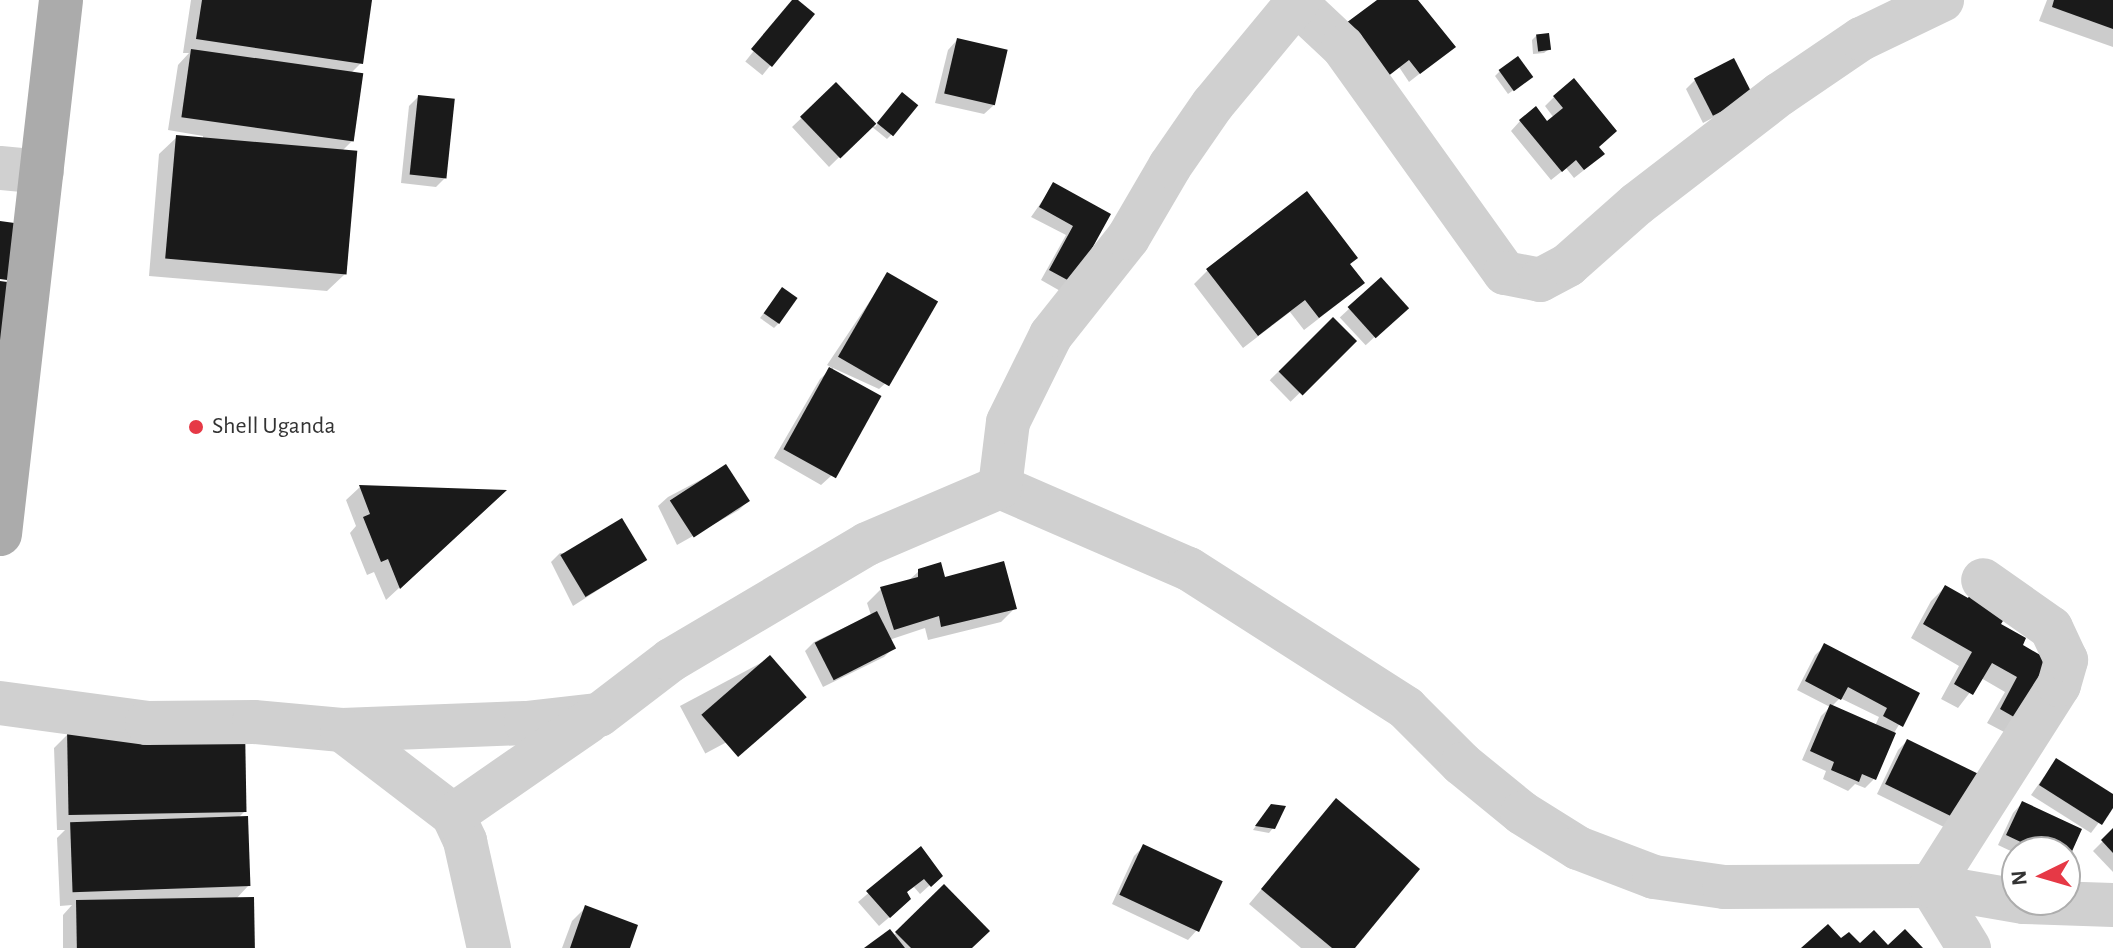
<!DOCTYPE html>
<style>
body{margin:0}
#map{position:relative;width:2113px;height:948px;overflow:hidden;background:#fff;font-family:"Alegreya Sans",sans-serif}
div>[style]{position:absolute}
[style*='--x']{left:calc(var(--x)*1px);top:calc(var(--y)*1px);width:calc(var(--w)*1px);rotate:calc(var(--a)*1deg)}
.shadow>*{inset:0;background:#0003;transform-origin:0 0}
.building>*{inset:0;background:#1a1a1a;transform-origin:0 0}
.minor>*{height:44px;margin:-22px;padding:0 22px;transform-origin:22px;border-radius:22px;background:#d0d0d0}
.major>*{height:44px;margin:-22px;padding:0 22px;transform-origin:22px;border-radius:22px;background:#ababab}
.dots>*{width:22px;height:22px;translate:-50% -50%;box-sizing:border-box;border:4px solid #fff;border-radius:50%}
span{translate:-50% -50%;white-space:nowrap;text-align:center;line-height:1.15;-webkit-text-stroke:8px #fff;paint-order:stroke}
.poi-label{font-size:24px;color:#333}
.left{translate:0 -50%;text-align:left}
.north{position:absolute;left:2001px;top:836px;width:80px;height:80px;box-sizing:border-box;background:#fff;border:2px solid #adadad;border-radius:50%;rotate:265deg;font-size:22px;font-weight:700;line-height:32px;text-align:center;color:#333}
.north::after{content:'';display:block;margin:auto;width:28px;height:36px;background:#e63946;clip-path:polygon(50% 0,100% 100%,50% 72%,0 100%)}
</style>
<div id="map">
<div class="shadow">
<i style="clip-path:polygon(191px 0,370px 0,361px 63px,350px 74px,352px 141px,342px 151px,345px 274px,327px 291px,149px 276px,159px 154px,177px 137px,203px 139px,203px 136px,168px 130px,178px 65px,189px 53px,183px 53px)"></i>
<i style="left:795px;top:0;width:22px;height:79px;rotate:39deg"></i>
<i style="clip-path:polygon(1381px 0,1416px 0,1454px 47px,1409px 82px,1399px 67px)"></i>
<i style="clip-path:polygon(2047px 0,2113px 0,2113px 47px,2039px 21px)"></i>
<i style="clip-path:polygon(1536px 36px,1549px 49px,1544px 53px,1533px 54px,1532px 40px)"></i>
<i style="clip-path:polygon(957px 40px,994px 105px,984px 114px,935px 103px,948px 50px)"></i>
<i style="clip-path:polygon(1500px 71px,1526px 81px,1508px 94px,1495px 76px)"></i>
<i style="clip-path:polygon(1695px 80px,1741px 103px,1703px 123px,1686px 89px)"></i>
<i style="clip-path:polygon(836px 85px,875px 127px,898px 98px,891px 135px,887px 139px,871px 126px,829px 167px,792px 127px)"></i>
<i style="clip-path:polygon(418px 97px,445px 178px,436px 187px,401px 183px,409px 106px)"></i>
<i style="clip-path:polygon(1554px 97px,1597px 147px,1593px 163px,1574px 178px,1566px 168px,1551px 180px,1511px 131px,1520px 121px,1547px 124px,1554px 118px,1545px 106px)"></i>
<i style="clip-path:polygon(1054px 184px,1108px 215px,1062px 292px,1041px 280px,1066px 235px,1031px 217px)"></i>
<i style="clip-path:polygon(1356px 258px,1349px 265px,1362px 283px,1348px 296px,1304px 330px,1290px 312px,1243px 348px,1194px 284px,1208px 270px)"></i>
<i style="clip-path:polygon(888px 274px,889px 380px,879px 389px,833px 368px,831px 476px,821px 485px,774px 458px,820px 379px,832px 368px,827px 365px)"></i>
<i style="left:1380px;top:280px;width:38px;height:55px;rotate:47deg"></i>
<i style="clip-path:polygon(778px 294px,778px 324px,774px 328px,760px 318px)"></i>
<i style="left:1333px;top:319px;width:30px;height:88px;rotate:46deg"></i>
<i style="clip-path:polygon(725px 467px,748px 501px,739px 510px,677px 545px,658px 506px,668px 497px)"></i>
<i style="clip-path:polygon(360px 487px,491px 503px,386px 600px,374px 572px,367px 575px,350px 533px,356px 526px,346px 500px)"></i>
<i style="clip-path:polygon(560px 553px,645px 560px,573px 606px,551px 562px)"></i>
<i style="clip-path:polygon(919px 571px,1015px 608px,1001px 622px,928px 640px,925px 628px,889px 640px,893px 648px,884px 657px,823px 687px,805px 651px,814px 642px,871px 615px,867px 603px,881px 589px,907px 582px)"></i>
<i style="clip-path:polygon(1945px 587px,2020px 646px,2052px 663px,2006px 733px,1987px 723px,2005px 692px,1981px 678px,1958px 708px,1941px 699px,1959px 666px,1911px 638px,1931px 601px)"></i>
<i style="clip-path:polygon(evenodd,1825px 646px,1918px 693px,1894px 733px,1874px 779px,1865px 788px,1855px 784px,1848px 791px,1823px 779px,1826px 771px,1802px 760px,1821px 716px,1830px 707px,1797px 690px,1815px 655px,1825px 646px,1840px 698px,1879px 717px,1875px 726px,1831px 707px,1840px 698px)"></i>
<i style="left:770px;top:658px;width:54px;height:102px;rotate:62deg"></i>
<i style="clip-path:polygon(68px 734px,245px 811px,238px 818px,249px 885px,235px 900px,253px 948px,63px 948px,63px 915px,72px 905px,60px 906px,57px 838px,65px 830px,57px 830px,54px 748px)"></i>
<i style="clip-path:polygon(1907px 741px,1957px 820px,1948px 829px,1877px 794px,1898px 750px)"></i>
<i style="clip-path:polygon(2056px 760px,2113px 796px,2113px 804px,2091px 833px,2031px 795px)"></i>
<i style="clip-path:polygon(1336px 801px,1352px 948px,1301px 948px,1249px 904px)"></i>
<i style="clip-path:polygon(2022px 803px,2080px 830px,2065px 862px,2065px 852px,2017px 854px,1998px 845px,2013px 813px)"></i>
<i style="clip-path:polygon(1267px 810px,1273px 828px,1269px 833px,1253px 830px)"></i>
<i style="clip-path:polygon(2113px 831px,2113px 872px,2093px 851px)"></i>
<i style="clip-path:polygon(1144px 846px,1220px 882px,1197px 930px,1188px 940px,1112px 904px,1134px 856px)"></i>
<i style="clip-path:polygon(920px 849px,940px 876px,920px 894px,914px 887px,905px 893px,899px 909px,879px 926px,858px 902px)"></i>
<i style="clip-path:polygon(944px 887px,970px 948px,867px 948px,893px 936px)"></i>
<i style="clip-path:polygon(586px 907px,627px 948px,562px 948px,572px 921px)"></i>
</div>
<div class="building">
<i style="clip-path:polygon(202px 0,372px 0,363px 64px,196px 39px)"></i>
<i style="clip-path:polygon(792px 0,798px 0,815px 14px,772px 67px,751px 49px)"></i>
<i style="clip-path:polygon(1377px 0,1418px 0,1456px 47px,1420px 74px,1409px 60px,1387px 77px,1346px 23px)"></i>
<i style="clip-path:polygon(2054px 0,2113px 0,2113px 29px,2052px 7px)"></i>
<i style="left:1549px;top:33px;width:17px;height:13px;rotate:83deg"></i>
<i style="left:957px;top:38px;width:52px;height:57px;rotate:13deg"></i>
<i style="left:191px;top:49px;width:174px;height:69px;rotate:8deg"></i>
<i style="left:1518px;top:56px;width:26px;height:24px;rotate:54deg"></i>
<i style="left:1734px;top:58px;width:42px;height:45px;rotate:63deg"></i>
<i style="clip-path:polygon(1574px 78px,1617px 131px,1599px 147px,1605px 154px,1584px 170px,1576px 160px,1562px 172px,1519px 120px,1536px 106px,1547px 121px,1563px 108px,1553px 96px)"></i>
<i style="left:836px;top:82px;width:58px;height:50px;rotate:46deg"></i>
<i style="left:902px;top:92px;width:21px;height:40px;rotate:39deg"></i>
<i style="left:418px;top:95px;width:37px;height:80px;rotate:6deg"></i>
<i style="left:176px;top:135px;width:182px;height:124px;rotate:5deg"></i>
<i style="clip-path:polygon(1053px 182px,1111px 214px,1073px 283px,1049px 270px,1073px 226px,1039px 207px)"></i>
<i style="clip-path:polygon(1307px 191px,1358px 258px,1350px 264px,1365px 283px,1319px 318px,1305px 300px,1258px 336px,1206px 269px)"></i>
<i style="clip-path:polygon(0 221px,29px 225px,21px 282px,0 279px)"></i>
<i style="left:887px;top:272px;width:59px;height:98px;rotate:30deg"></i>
<i style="left:1381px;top:277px;width:42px;height:45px;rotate:48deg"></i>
<i style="clip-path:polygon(0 281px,22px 284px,0 361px)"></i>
<i style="left:782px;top:287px;width:19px;height:32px;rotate:35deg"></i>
<i style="left:1333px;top:317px;width:34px;height:77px;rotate:45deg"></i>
<i style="left:829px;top:367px;width:60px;height:94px;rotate:29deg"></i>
<i style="left:726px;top:464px;width:44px;height:67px;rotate:57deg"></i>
<i style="clip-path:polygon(359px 485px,507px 490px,400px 589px,388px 559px,381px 562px,363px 517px,370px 514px)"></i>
<i style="left:622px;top:518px;width:49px;height:72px;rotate:59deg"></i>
<i style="clip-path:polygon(1004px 561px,1017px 609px,941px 627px,939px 616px,894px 630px,880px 587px,918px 577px,918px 569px,941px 562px,945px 577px)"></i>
<i style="clip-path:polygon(1945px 585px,1968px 598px,1971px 593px,2008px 613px,2001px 624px,2026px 638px,2023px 645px,2054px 663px,2021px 721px,2000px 709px,2017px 677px,1992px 663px,1973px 695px,1954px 684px,1972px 652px,1923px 624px)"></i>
<i style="left:877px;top:611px;width:42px;height:70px;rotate:63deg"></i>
<i style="clip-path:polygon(1824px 643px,1920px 693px,1903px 727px,1883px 716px,1887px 708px,1848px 687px,1841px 700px,1805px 681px)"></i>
<i style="left:770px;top:655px;width:56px;height:91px;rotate:49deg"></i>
<i style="clip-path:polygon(1830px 704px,1896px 733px,1876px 780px,1862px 774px,1859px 782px,1831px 770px,1834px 762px,1810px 751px)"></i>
<i style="left:245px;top:726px;width:86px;height:178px;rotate:89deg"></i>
<i style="left:1907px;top:739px;width:82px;height:50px;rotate:26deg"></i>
<i style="clip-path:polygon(2056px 758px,2113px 794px,2113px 808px,2102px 825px,2039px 785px)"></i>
<i style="clip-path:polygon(1336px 798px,1420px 869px,1355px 948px,1332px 948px,1261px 889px)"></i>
<i style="clip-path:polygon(2022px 801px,2082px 829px,2065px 867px,2065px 852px,2042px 852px,2006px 835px)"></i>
<i style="clip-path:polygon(1271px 804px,1286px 806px,1275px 829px,1255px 826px)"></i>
<i style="left:248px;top:816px;width:70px;height:178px;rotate:88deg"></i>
<i style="clip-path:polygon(2113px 828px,2113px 853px,2101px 840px)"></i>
<i style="left:1143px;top:844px;width:88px;height:56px;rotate:25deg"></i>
<i style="clip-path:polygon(921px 846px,943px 876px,931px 887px,924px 879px,907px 892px,911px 899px,890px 918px,866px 891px)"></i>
<i style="clip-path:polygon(944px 884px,990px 931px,972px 948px,911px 948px,895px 932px)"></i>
<i style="left:254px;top:897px;width:51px;height:178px;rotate:89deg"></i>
<i style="clip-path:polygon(585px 905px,638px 925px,630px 948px,570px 948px)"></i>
<i style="clip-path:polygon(1828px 924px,1841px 938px,1849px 932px,1860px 943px,1874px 930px,1888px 945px,1905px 929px,1923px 948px,1801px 948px)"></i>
<i style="clip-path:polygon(890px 929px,905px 948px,864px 948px)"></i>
</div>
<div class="minor">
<i style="--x:1296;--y:3;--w:64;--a:43.1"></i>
<i style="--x:1343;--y:47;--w:278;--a:54.4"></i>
<i style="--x:1505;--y:273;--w:36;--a:11"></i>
<i style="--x:1540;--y:280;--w:32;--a:-28"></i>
<i style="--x:1568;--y:265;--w:92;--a:-41.5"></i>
<i style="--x:1637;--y:204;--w:180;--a:-37.6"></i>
<i style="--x:1780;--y:94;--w:98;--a:-34.2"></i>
<i style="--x:1861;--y:39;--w:90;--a:-25.7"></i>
<i style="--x:0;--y:168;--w:42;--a:5.4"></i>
<i style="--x:1000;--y:487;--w:206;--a:23.5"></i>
<i style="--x:1189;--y:569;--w:258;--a:32.6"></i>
<i style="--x:1406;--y:708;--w:79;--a:45"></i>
<i style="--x:1462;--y:764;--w:77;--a:39.2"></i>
<i style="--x:1522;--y:813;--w:66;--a:32"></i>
<i style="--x:1578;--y:848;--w:81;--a:20.9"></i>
<i style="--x:1654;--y:877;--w:71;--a:8.1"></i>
<i style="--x:1724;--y:887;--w:207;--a:-0.3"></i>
<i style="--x:1931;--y:886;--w:94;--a:9.8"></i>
<i style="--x:2024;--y:902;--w:89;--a:1.9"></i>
<i style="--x:0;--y:703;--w:148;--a:7.7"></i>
<i style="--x:147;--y:723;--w:107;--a:-0.5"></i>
<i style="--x:254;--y:722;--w:88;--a:5.2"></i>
<i style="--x:342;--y:730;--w:184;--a:-2.2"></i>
<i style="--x:526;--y:723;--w:73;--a:-6.3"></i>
<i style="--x:599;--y:715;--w:91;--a:-37.4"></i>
<i style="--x:671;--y:660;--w:228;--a:-30.6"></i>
<i style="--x:867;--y:544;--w:145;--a:-23.2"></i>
<i style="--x:1000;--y:487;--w:65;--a:-83"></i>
<i style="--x:1008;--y:422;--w:97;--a:-63.7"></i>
<i style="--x:1051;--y:335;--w:124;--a:-51.6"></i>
<i style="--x:1128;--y:238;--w:83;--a:-59.7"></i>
<i style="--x:1170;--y:166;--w:75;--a:-55.3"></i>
<i style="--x:1213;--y:104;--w:135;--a:-50.4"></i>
<i style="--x:342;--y:730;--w:140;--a:37.4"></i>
<i style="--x:453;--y:815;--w:29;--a:65"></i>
<i style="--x:465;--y:841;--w:110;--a:77.4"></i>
<i style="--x:453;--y:815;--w:165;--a:-34.7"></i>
<i style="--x:1969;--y:948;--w:73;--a:-121.5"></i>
<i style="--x:1931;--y:886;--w:238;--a:-57.5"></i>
<i style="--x:2059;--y:685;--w:26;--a:-74"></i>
<i style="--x:2066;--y:660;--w:35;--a:-115"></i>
<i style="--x:2051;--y:628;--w:83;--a:-144.8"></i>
</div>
<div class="major">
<i style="--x:0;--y:534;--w:537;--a:-83.48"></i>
</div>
<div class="dots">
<i style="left:196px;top:427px;background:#e63946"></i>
</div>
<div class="poi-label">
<span class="left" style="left:212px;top:427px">Shell Uganda</span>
</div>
<div class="north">N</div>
</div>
